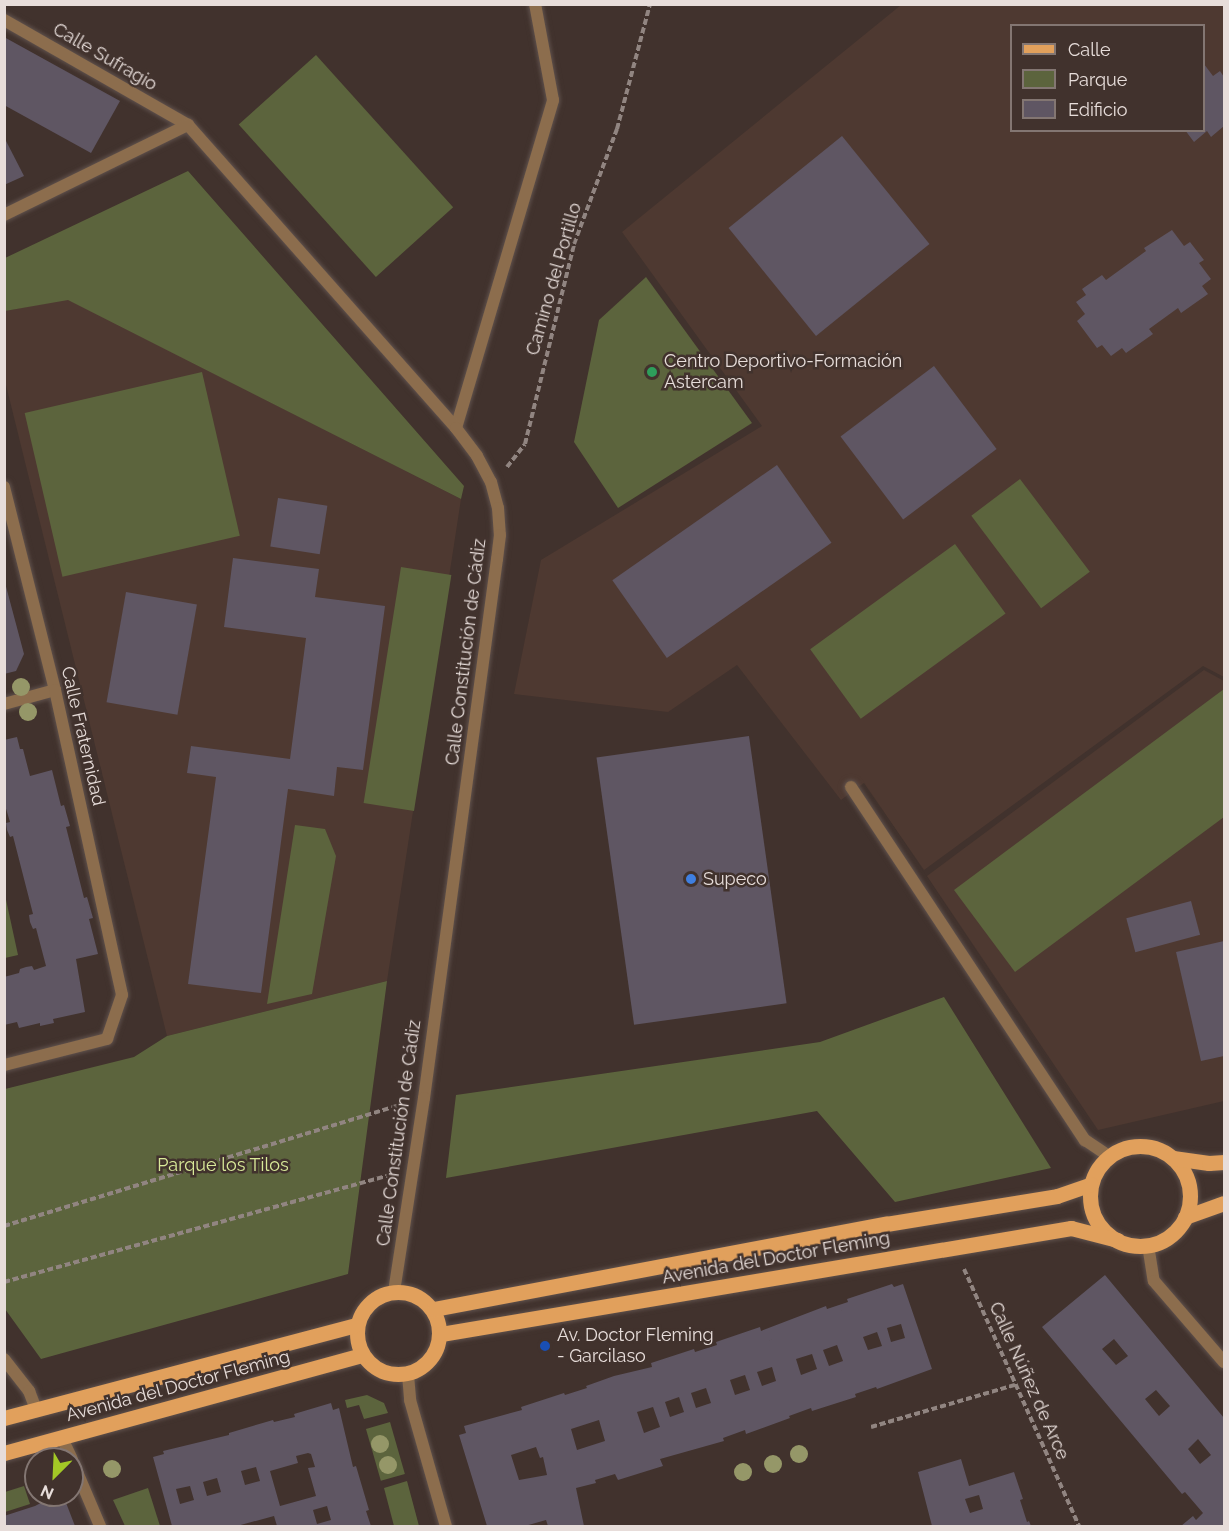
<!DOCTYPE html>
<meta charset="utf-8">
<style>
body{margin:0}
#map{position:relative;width:1229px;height:1531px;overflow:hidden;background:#41322d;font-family:Raleway,sans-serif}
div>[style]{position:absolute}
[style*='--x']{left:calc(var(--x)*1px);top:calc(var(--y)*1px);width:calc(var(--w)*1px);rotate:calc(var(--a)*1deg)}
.built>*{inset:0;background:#4e3931}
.green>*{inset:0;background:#5c643d;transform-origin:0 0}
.building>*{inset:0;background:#5f5663;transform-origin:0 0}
.path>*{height:4px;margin-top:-2px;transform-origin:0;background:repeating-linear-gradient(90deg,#918581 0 6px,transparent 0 9px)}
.roads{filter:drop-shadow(0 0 2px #5f514c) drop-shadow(0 0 2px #5f514c)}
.service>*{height:12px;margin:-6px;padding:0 6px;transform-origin:6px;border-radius:6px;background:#8c6d4d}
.pedestrian>*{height:12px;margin:-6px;padding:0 6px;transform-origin:6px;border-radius:6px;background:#8c6d4d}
.minor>*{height:12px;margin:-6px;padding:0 6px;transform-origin:6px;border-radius:6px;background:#8c6d4d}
.primary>*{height:15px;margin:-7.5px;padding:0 7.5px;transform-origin:7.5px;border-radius:7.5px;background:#e1a05c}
.primary>.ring{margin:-7.5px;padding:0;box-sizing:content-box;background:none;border:15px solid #e1a05c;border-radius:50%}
.trees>*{width:18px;height:18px;margin:-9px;border-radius:50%;background:#959768}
.dots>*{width:16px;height:16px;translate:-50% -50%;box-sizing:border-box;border:3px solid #41322d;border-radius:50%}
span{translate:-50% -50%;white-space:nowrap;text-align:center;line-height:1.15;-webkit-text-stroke:5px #41322d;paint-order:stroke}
.street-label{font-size:18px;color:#e7ddda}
.poi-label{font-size:18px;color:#e7ddda}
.left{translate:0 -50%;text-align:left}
.park-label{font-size:18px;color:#d9ea99}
.frame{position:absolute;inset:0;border:6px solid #e7ddda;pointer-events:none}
.legend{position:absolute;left:1010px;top:24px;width:195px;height:108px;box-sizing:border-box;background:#41322d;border:2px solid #837672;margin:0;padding:8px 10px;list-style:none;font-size:18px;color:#e7ddda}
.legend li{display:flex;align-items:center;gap:12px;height:30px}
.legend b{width:30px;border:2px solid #837672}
.north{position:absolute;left:24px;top:1447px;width:60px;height:60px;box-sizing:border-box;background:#41322d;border:2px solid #837672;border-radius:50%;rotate:204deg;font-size:16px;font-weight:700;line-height:24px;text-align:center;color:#e7ddda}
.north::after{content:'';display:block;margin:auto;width:21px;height:27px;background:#a3c926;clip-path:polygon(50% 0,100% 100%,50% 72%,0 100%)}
</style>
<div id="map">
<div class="built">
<i style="clip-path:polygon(evenodd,901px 5px,1224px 5px,1224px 677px,1203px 666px,924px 870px,864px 783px,841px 800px,737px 665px,668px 712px,514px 694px,541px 560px,762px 426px,622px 232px,901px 5px,1012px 26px,1204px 26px,1204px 130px,1012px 130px,1012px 26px)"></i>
<i style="clip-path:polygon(68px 299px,461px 499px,387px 981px,167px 1036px,5px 381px,4px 311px)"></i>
<i style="clip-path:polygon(1204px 670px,1224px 681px,1224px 1101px,1098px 1130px,927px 876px)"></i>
</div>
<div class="green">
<i style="left:316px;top:55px;width:205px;height:104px;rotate:48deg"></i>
<i style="clip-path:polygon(188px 171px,464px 486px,461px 499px,68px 300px,5px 311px,5px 258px)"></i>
<i style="clip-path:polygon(646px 277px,752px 423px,618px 508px,574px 442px,599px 320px)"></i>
<i style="left:202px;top:372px;width:168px;height:182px;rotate:77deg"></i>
<i style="left:1020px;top:479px;width:116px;height:61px;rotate:53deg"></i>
<i style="left:955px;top:544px;width:86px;height:179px;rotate:54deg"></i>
<i style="left:401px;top:567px;width:51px;height:239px;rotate:9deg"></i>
<i style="clip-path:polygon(1224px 689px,1224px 817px,1015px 972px,954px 890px)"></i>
<i style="clip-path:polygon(295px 825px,325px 829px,336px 856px,312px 994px,267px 1004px)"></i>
<i style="clip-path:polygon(5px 895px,18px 955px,5px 958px,4px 958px)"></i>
<i style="clip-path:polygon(387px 981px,348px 1274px,41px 1359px,5px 1309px,5px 1089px,134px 1057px,167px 1036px)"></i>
<i style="clip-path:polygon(944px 997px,1051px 1168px,895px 1202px,817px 1111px,446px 1178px,456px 1095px,820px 1042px)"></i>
<i style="clip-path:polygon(367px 1395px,384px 1403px,388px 1413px,364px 1419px,359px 1405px,347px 1408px,345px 1400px)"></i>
<i style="left:390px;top:1422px;width:54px;height:25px;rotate:74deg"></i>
<i style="clip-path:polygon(407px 1481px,419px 1526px,394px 1526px,384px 1488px)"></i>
<i style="clip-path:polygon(24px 1486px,30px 1504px,5px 1512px,5px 1492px)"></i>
<i style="clip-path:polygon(148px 1488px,160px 1526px,125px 1526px,113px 1500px)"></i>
</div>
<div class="building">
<i style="clip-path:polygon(4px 37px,120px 101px,91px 153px,4px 105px)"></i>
<i style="clip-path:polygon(1204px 64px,1213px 76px,1220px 71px,1224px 77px,1224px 126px,1211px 137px,1207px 131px,1194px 142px,1185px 130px,1204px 130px)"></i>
<i style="left:842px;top:136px;width:139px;height:146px;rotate:51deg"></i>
<i style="clip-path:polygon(4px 137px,24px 176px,4px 185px)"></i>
<i style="clip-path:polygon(1172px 230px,1184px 246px,1190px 242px,1204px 260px,1199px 263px,1211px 279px,1202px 286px,1208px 294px,1181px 313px,1178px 308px,1149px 329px,1153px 334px,1126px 353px,1122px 348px,1111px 356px,1102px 345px,1097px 348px,1077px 321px,1085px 314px,1076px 302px,1086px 295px,1082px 289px,1102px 275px,1106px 280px,1146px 251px,1144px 248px)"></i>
<i style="left:934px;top:366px;width:104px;height:117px;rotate:53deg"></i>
<i style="left:777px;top:465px;width:95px;height:201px;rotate:55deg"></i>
<i style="left:278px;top:498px;width:50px;height:49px;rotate:9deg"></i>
<i style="clip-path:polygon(233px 558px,319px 569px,315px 597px,385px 606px,363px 770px,337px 767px,334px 796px,288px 789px,261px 993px,188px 984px,216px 777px,187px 773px,191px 746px,290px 759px,306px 638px,224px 627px)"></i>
<i style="clip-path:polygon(4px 579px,24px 654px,16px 671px,4px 674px)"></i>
<i style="left:126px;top:592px;width:72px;height:112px;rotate:10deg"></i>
<i style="left:749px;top:736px;width:270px;height:154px;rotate:82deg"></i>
<i style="clip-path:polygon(17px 737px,20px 749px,23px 749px,30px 776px,52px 770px,61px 806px,64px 805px,70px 826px,66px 827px,84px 898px,87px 897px,93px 918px,89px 919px,98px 954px,76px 959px,85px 1012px,53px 1019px,54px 1023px,40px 1026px,40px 1023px,19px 1028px,17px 1022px,4px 1025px,4px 977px,19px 973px,20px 969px,26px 967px,32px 966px,34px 970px,46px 966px,36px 928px,33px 929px,30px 922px,29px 915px,33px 914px,13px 836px,10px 837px,7px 830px,6px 823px,10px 822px,4px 802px,4px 740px)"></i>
<i style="left:1191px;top:901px;width:35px;height:67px;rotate:75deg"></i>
<i style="clip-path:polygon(1224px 941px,1224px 1056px,1201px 1061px,1176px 952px)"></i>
<i style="clip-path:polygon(evenodd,1105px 1275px,1224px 1418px,1224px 1526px,1181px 1526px,1193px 1516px,1196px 1520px,1203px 1513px,1185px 1492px,1182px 1494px,1042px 1327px,1105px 1275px,1114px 1339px,1128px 1356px,1116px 1365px,1102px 1349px,1114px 1339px,1105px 1275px,1156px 1390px,1170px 1406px,1159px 1416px,1145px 1399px,1156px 1390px,1105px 1275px,1198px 1439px,1211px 1455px,1200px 1464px,1188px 1449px,1198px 1439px)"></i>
<i style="clip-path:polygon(evenodd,892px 1284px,894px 1287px,903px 1284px,932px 1369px,877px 1389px,876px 1387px,855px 1394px,856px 1397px,812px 1411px,811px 1408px,789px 1416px,790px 1418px,746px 1434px,745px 1430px,723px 1438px,724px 1441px,660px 1459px,663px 1466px,618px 1480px,615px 1474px,595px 1480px,596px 1483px,576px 1488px,584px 1526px,548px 1526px,546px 1520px,525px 1526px,487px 1526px,459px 1435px,466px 1433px,464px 1426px,522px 1410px,521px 1407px,564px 1393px,565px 1395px,587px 1388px,586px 1386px,614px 1376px,652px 1367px,651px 1363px,694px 1349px,695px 1352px,717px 1345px,716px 1342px,760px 1327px,761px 1331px,826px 1306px,827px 1309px,848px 1302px,847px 1299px,892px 1284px,901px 1324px,905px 1338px,891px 1342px,887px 1328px,901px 1324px,892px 1284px,877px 1332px,882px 1346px,868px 1350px,863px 1337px,877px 1332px,892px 1284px,837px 1345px,843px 1361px,829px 1366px,823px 1350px,837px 1345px,892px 1284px,812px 1354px,817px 1369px,801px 1375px,796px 1359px,812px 1354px,892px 1284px,772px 1367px,776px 1381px,762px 1386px,757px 1372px,772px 1367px,892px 1284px,745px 1375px,750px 1390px,735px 1395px,730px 1380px,745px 1375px,892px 1284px,706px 1388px,711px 1403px,696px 1408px,691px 1393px,706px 1388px,892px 1284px,679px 1397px,684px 1412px,670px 1417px,665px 1402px,679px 1397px,892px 1284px,653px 1407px,660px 1427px,644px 1433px,637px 1412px,653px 1407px,892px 1284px,599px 1420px,605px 1441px,577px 1450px,571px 1429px,599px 1420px,892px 1284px,536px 1447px,540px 1458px,543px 1457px,547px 1475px,519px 1480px,511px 1455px,536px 1447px)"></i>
<i style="clip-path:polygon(evenodd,331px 1403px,333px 1410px,339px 1408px,353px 1467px,356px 1466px,369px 1510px,366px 1511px,371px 1526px,277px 1526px,274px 1516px,237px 1526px,172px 1526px,153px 1457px,164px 1454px,163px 1451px,229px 1435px,229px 1433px,273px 1420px,274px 1422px,295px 1417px,294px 1414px,331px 1403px,308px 1453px,311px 1454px,315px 1467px,308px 1468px,316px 1496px,280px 1506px,270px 1471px,298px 1463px,296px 1456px,308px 1453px,331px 1403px,256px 1467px,260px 1481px,245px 1485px,241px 1471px,256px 1467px,331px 1403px,217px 1478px,221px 1492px,207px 1496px,203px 1482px,217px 1478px,331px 1403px,190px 1486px,194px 1500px,180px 1504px,176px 1489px,190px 1486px,331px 1403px,327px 1506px,331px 1520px,317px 1524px,313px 1510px,327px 1506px)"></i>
<i style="clip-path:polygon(evenodd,961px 1459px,969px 1486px,1014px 1472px,1023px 1499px,1020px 1500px,1027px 1522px,1029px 1521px,1031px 1526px,932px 1526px,918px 1472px,961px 1459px,979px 1495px,983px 1509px,970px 1513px,965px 1499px,979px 1495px)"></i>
<i style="clip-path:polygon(56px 1495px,63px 1495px,75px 1526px,4px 1526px,4px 1516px,35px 1506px)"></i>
</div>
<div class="path">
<i style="--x:507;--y:467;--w:29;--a:-52"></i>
<i style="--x:525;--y:444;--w:206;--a:-76.2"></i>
<i style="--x:574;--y:244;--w:123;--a:-69.5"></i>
<i style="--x:617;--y:129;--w:129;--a:-75.2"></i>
<i style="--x:4;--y:1226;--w:415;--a:-17"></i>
<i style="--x:964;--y:1269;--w:282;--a:65.9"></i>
<i style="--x:4;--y:1282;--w:402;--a:-15.5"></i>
<i style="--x:871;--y:1427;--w:150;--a:-16.3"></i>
</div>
<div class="roads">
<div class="service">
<i style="--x:456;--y:428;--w:342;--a:-73.5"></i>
<i style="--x:553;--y:100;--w:98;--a:-100.6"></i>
<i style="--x:851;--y:787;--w:424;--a:56.5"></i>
<i style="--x:1085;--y:1140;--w:29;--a:34"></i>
</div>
<div class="pedestrian">
<i style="--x:4;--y:704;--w:53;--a:-15.4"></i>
</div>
<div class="minor">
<i style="--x:4;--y:20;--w:212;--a:29.7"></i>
<i style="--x:188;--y:125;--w:405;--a:48.5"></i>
<i style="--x:456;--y:428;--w:35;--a:53"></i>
<i style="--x:477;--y:456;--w:30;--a:62"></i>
<i style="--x:491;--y:482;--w:27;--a:75"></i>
<i style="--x:498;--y:508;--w:27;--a:86"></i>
<i style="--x:500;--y:535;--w:24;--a:97"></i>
<i style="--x:497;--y:559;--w:544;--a:97.71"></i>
<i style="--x:424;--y:1098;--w:195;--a:98.8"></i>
<i style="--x:4;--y:215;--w:205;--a:-26.1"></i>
<i style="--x:4;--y:487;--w:209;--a:75.9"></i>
<i style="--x:55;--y:690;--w:312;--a:77.6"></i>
<i style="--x:122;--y:995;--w:46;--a:108.8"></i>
<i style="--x:107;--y:1039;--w:106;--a:165.8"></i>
<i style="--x:1148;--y:1245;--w:36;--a:81"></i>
<i style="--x:1154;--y:1281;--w:107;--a:49.2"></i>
<i style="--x:4;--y:1359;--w:41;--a:52"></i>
<i style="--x:29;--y:1391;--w:19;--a:69"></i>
<i style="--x:408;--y:1375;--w:25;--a:85"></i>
<i style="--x:410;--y:1400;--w:131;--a:74.1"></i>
<i style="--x:62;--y:1438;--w:23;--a:65"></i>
<i style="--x:72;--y:1460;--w:72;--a:67"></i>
</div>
<div class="primary">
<i class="ring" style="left:1090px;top:1146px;width:85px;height:85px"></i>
<i style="--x:1173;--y:1158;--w:36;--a:8"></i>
<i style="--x:1209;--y:1163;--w:15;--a:-4"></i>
<i style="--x:1185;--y:1217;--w:41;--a:-19.7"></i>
<i class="ring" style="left:357px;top:1292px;width:67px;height:67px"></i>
<i style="--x:434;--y:1309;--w:460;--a:-10.7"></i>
<i style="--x:886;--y:1224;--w:173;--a:-9.3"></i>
<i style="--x:1057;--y:1196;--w:36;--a:-19"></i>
<i style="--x:441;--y:1334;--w:639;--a:-9.55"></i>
<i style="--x:1071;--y:1228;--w:48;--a:14.6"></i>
<i style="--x:4;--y:1418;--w:364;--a:-14.8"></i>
<i style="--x:4;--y:1453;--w:371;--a:-15.3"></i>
</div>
</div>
<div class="trees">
<i style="left:21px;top:687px"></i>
<i style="left:28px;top:712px"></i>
<i style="left:380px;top:1444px"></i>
<i style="left:799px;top:1454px"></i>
<i style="left:773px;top:1464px"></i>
<i style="left:388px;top:1465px"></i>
<i style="left:112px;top:1469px"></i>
<i style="left:743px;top:1472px"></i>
</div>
<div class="dots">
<i style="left:652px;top:372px;background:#2e9e5b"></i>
<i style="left:691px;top:879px;background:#3f7fe0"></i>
<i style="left:545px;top:1346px;background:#1a4fb4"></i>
</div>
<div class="street-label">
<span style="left:105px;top:57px;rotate:30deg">Calle Sufragio</span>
<span style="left:554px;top:279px;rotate:-74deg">Camino del Portillo</span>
<span style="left:466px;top:652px;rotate:-83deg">Calle Constitución de Cádiz</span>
<span style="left:83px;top:736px;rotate:77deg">Calle Fraternidad</span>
<span style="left:399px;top:1133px;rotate:-82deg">Calle Constitución de Cádiz</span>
<span style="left:776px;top:1258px;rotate:-10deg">Avenida del Doctor Fleming</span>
<span style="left:1029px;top:1381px;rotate:66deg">Calle Núñez de Arce</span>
<span style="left:178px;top:1386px;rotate:-15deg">Avenida del Doctor Fleming</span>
</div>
<div class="poi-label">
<span class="left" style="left:664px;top:372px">Centro Deportivo-Formación<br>Astercam</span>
<span class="left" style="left:703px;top:879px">Supeco</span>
<span class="left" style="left:557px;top:1346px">Av. Doctor Fleming<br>- Garcilaso</span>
</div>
<div class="park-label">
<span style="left:223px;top:1165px">Parque los Tilos</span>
</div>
<div class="frame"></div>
<ul class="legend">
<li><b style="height:8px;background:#e1a05c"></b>Calle</li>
<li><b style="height:16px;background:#5c643d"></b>Parque</li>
<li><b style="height:16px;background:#5f5663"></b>Edificio</li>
</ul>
<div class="north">N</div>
</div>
